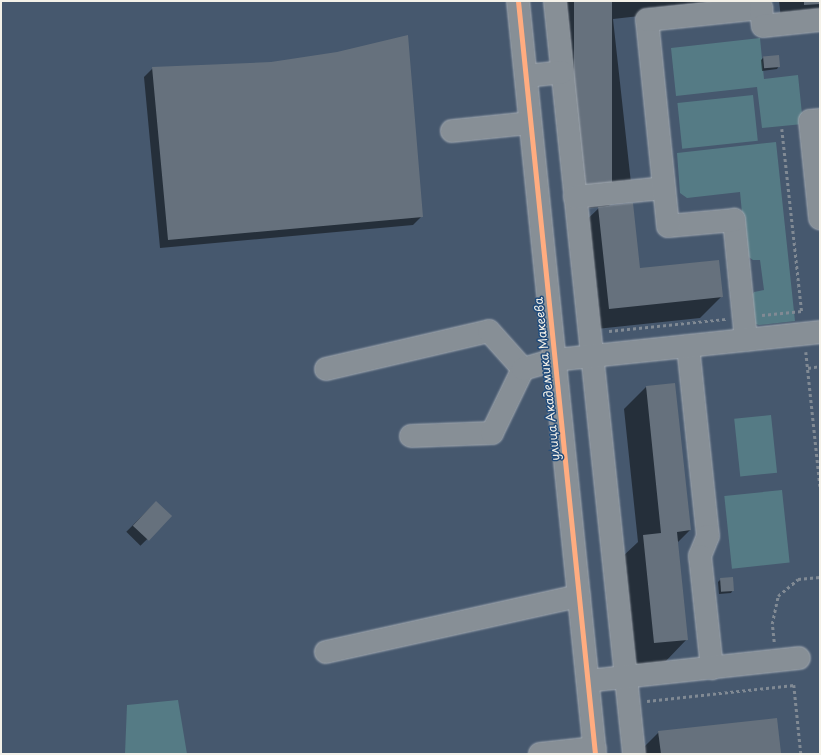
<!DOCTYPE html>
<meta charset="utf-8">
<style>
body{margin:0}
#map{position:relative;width:821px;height:755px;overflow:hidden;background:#46586e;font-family:"Playpen Sans",sans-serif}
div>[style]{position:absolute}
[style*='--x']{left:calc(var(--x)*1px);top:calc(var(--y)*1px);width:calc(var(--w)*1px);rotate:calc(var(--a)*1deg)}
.green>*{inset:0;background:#557b85;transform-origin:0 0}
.shadow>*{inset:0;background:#0007;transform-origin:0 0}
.building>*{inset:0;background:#66717d;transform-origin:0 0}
.path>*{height:2.5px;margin-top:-1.25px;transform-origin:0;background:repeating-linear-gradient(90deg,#818a94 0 3px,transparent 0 6px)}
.roads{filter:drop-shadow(0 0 1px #a4abb3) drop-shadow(0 0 1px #a4abb3)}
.minor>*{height:22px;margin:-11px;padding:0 11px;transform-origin:11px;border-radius:11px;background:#878f96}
.cycleway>*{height:5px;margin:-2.5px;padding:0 2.5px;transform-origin:2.5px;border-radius:2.5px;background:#ffac80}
span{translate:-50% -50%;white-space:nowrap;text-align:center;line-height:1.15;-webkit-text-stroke:3px #1f4a7a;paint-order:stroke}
.street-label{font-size:12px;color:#f4f1e8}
.frame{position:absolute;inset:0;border:2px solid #f4f1e8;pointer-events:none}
</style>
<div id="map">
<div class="green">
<i style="clip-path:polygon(760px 38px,764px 79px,798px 75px,803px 124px,762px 128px,757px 87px,676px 96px,671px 48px)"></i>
<i style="left:753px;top:95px;width:46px;height:76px;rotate:84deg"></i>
<i style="clip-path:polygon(776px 142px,795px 321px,759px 325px,751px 322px,749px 300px,754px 292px,764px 290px,760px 260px,753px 260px,746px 255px,740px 192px,687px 198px,680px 193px,677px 153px)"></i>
<i style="left:771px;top:415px;width:58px;height:37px;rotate:84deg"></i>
<i style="left:782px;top:490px;width:73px;height:58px;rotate:84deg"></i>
<i style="clip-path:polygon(178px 700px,187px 754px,125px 754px,127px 705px)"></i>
</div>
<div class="shadow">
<i style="clip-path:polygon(549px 1px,774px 1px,613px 19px,631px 183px,608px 207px,639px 270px,722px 296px,700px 318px,587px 330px,576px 230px,600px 207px,572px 210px)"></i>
<i style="clip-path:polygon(779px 1px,820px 1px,820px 21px,782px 27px)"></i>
<i style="clip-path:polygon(764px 57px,779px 66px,777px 69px,762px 71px,761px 60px)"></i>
<i style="clip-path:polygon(153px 68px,422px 216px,413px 225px,160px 248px,144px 77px)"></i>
<i style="clip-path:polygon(646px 387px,690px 530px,677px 543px,687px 639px,665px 662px,632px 665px,621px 558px,638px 542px,624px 409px)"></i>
<i style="left:156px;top:502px;width:20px;height:42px;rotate:45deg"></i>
<i style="clip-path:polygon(720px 580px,733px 590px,731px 593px,719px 594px,718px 582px)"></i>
<i style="clip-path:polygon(659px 732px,780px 753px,637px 754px)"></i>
</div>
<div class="building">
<i style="left:574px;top:1px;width:38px;height:188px"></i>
<i style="clip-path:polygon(804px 1px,820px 1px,820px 4px,804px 5px)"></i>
<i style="clip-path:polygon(408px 35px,423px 217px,168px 240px,152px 67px,271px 62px,337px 52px)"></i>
<i style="left:779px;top:55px;width:12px;height:16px;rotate:85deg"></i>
<i style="clip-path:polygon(633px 203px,640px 268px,719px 260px,723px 297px,609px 309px,598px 207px)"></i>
<i style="clip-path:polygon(675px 383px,691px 530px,677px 532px,688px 640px,654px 643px,643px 535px,661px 533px,646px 386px)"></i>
<i style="left:156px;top:501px;width:22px;height:34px;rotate:43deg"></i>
<i style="left:733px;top:577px;width:14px;height:13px;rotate:86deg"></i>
<i style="clip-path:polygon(777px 718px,781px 753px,661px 754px,658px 731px)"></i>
</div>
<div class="path">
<i style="--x:782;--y:129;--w:184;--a:83.8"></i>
<i style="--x:762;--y:315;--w:40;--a:-5.7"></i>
<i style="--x:609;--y:331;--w:118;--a:-5.9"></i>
<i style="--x:806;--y:352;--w:135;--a:84"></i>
<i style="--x:808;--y:368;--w:12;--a:-9"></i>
<i style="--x:774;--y:642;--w:18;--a:-96"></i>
<i style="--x:772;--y:624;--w:29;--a:-78"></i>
<i style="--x:778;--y:596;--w:26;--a:-40"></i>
<i style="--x:798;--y:579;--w:22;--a:-5"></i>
<i style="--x:647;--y:701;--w:148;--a:-6.2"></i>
<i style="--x:794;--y:685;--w:69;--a:84.2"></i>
</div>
<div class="roads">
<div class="minor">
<i style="--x:518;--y:1;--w:757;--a:84.16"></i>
<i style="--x:555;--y:1;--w:757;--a:84.01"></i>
<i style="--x:526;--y:76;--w:36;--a:-6"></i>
<i style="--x:820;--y:120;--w:10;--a:174"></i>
<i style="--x:810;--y:121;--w:98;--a:84.1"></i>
<i style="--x:452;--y:131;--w:78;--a:-5.9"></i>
<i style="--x:575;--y:197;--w:89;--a:-5.8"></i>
<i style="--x:746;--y:340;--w:121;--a:-95.7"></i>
<i style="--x:734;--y:220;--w:66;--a:174.8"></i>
<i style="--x:668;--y:226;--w:207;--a:-95.8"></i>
<i style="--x:647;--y:20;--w:115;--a:-6"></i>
<i style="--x:761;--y:8;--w:18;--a:84"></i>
<i style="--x:763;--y:26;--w:57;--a:-6"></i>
<i style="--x:688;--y:346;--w:191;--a:84"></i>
<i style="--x:708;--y:536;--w:22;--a:112"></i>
<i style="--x:700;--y:556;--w:113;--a:83.9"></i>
<i style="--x:326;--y:369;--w:167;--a:-13.1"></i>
<i style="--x:489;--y:331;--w:51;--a:48.2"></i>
<i style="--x:411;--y:436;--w:81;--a:-2.1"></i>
<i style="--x:492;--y:433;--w:71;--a:-64.2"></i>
<i style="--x:523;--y:369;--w:33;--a:-16"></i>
<i style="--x:555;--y:360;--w:266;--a:-6"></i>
<i style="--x:326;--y:652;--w:259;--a:-12.5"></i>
<i style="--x:588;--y:681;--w:212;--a:-6.2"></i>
<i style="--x:540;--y:754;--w:55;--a:-6.2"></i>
</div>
</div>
<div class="cycleway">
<i style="--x:518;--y:1;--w:757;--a:84.16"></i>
</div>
<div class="street-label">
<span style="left:547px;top:379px;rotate:-96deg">улица Академика Макеева</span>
</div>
<div class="frame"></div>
</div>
